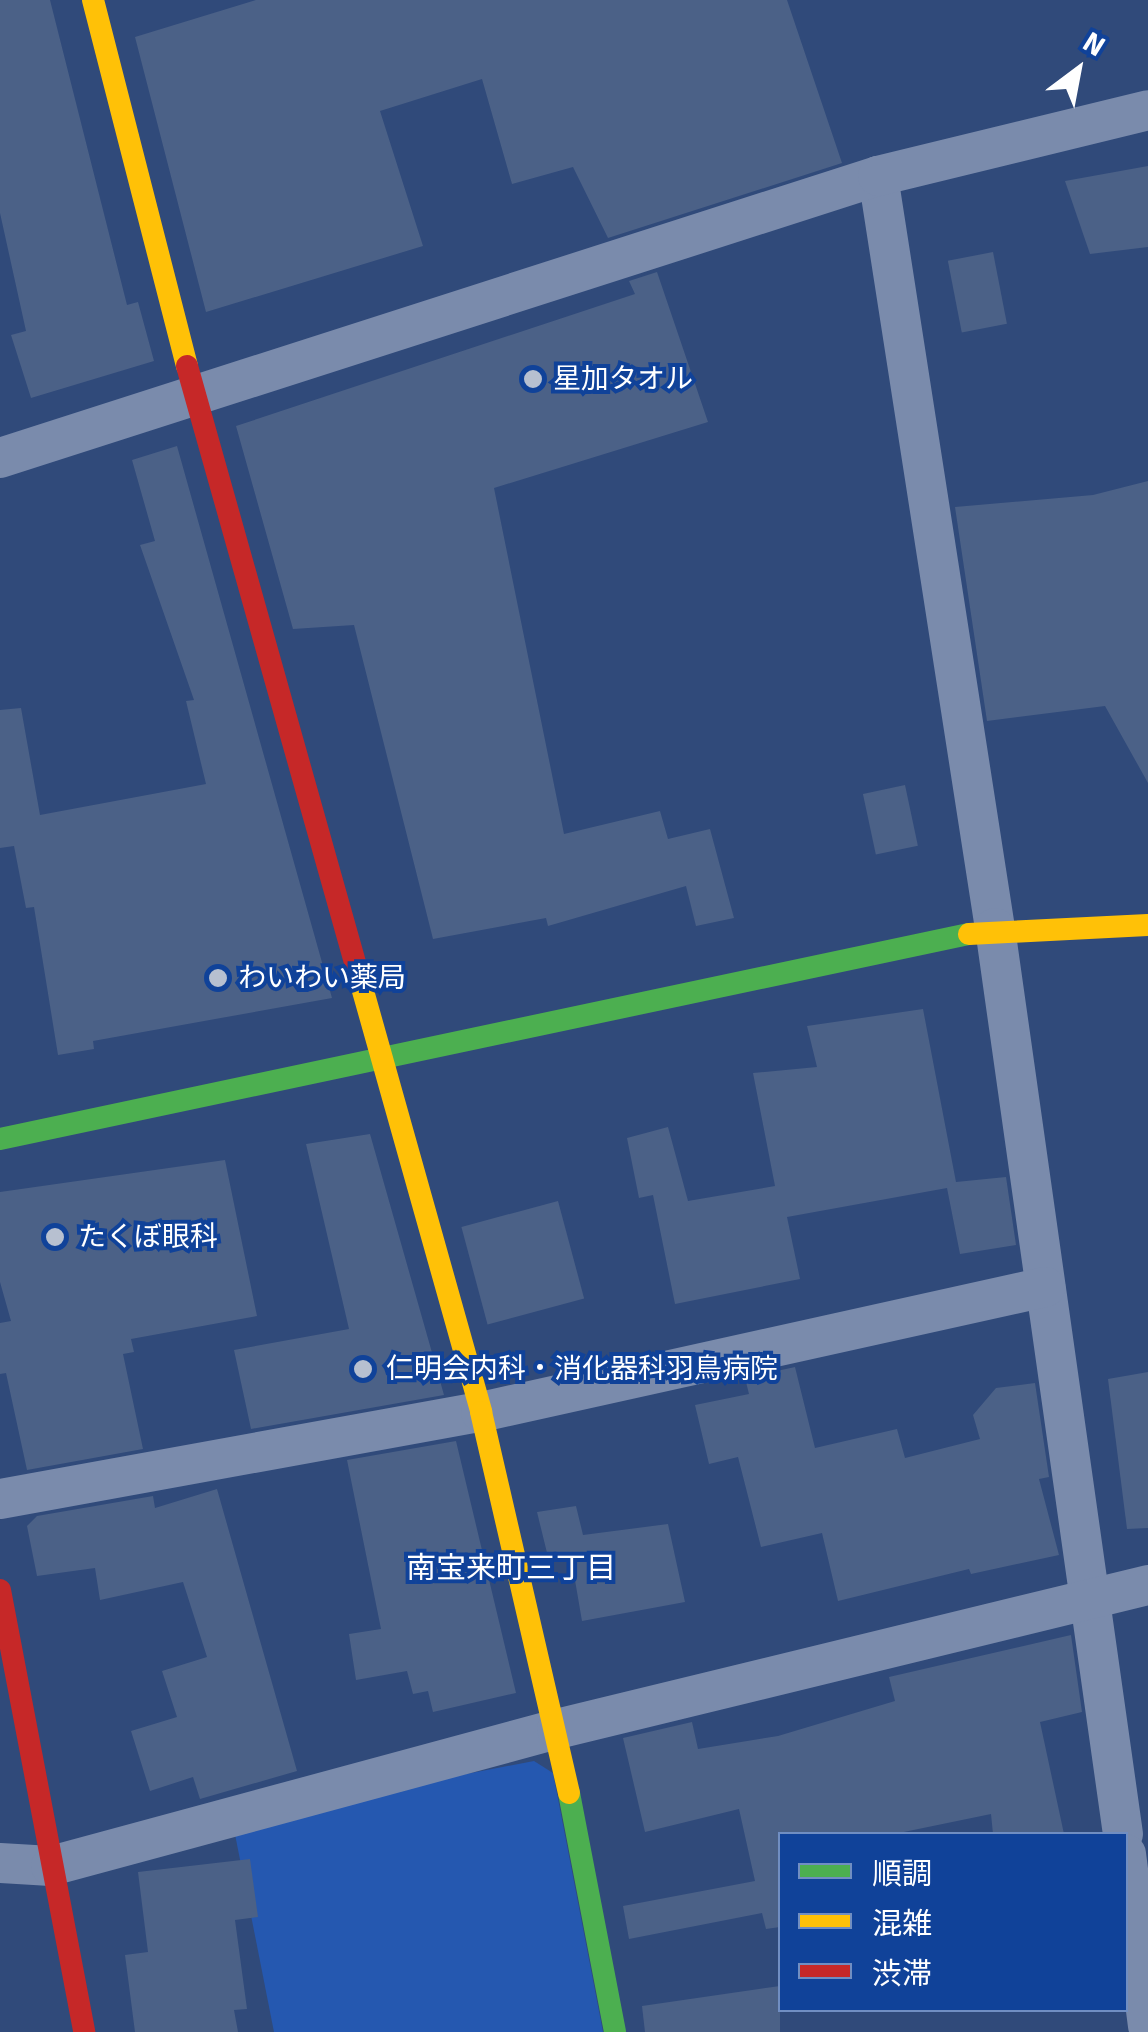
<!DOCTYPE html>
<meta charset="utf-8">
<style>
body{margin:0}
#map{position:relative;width:1148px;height:2032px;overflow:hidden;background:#304a7a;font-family:Signika,"Noto Sans JP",sans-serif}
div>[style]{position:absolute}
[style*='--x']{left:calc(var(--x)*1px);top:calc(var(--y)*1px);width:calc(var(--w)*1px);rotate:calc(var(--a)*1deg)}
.green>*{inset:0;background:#2558b0}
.building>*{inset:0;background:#4b6187;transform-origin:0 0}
.street>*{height:40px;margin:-20px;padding:0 20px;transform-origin:20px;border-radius:20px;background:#7a8bac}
.fast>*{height:22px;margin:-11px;padding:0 11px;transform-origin:11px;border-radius:11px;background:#4caf50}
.slow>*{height:22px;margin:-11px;padding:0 11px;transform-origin:11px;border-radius:11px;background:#ffc107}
.jam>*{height:22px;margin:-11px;padding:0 11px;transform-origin:11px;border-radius:11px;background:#c62828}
.dots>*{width:28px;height:28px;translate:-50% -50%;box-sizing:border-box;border:5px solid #104299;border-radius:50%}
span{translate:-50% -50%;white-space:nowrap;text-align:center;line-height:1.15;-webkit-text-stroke:8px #104299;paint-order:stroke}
.poi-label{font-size:28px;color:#fff}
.left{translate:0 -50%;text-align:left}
.neighbourhood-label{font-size:30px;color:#fff}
.legend{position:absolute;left:778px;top:1832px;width:350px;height:180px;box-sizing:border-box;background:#104299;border:2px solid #708ec2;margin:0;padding:12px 18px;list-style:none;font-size:30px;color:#fff}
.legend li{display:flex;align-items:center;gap:20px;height:50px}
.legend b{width:50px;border:2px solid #708ec2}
.north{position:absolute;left:1028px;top:20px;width:100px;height:100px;-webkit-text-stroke:8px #104299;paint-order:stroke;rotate:32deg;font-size:28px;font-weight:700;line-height:40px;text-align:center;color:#fff}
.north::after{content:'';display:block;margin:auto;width:35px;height:45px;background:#fff;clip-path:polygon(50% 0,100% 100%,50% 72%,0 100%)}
</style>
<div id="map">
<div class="green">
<i style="clip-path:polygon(534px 1761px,553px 1773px,603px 2032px,274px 2032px,232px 1819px)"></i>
</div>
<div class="building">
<i style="clip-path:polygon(0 0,50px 0,127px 305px,138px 302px,154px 361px,31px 398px,11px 335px,26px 331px,0 213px)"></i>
<i style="clip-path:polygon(256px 0,787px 0,842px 163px,608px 238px,573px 167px,512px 184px,482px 79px,380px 111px,423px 246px,206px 312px,135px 37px)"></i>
<i style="clip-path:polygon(1148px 166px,1148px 247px,1090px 254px,1065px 181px)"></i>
<i style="left:993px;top:252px;width:73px;height:46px;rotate:79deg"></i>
<i style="clip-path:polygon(657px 272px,708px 422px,494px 488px,564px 834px,660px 811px,668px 839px,710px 829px,734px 918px,696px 926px,686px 886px,548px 926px,546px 918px,433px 939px,354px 625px,293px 629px,236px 426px,635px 294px,629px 281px)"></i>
<i style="clip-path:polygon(177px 446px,332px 998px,93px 1041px,94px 1049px,58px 1055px,34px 907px,26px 908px,14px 846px,0 848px,0 710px,21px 708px,40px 815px,206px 784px,186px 701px,194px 700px,140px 545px,155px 541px,132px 460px)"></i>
<i style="clip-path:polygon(1148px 481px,1148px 783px,1105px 706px,987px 721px,955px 507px,1093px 495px)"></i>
<i style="left:905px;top:785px;width:62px;height:43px;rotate:78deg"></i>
<i style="clip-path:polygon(923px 1009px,956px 1182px,1006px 1177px,1016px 1245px,960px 1254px,947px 1188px,787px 1217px,800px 1279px,675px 1304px,653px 1195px,639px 1198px,627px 1138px,668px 1127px,688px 1201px,775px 1186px,753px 1073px,817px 1067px,807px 1026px)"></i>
<i style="clip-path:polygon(370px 1134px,444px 1395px,251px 1429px,234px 1350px,349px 1329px,306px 1144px)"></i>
<i style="clip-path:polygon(225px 1160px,257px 1316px,131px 1339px,134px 1352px,123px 1354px,143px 1449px,27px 1470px,6px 1373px,0 1374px,0 1323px,11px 1321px,0 1282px,0 1192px)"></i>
<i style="left:558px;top:1201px;width:101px;height:100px;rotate:75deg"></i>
<i style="clip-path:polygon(795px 1367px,815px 1448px,897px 1429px,905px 1458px,980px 1439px,973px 1415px,996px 1388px,1035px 1383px,1049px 1477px,1039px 1479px,1059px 1555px,971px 1574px,969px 1569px,838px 1601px,822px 1533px,761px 1547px,738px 1457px,709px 1464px,695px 1405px,749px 1394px,745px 1378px)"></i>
<i style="clip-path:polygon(1148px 1372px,1148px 1528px,1127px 1529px,1108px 1379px)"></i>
<i style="clip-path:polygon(456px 1441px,516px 1693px,433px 1712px,428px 1691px,413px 1694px,407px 1671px,356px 1680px,349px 1634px,381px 1629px,347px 1460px)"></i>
<i style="clip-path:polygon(217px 1489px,297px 1771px,200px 1799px,193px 1777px,150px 1791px,131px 1731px,177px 1717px,162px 1671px,207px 1657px,183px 1582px,100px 1600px,95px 1568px,37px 1576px,27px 1526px,37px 1516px,153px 1496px,155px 1508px)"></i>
<i style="clip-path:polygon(576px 1506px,583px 1535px,668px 1524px,685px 1602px,582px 1621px,571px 1557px,549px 1561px,537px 1512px)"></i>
<i style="clip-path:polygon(1071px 1635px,1082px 1712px,1040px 1722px,1064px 1834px,993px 1834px,991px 1814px,894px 1834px,780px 1834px,780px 1927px,766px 1929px,762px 1913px,629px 1939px,623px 1906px,755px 1881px,739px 1809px,645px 1832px,623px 1738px,692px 1722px,698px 1749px,778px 1736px,895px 1701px,889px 1677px)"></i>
<i style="clip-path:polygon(250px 1859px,258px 1917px,235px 1920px,247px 2009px,234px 2010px,238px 2032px,135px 2032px,125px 1955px,148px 1952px,138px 1872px)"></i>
<i style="clip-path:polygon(780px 1986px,780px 2032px,645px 2032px,642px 2006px)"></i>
</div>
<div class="street">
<i style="--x:878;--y:176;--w:761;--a:81.16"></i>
<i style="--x:995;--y:928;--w:915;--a:81.96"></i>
<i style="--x:0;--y:458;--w:922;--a:-17.81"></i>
<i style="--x:878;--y:176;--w:278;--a:-13.7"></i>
<i style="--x:0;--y:1499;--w:489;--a:-10.3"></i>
<i style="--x:481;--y:1412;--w:578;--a:-12.5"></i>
<i style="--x:1126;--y:1854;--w:173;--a:82.7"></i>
<i style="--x:0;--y:1863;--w:51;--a:3.4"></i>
<i style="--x:51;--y:1866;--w:524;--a:-15.15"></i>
<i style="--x:557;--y:1729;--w:608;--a:-13.69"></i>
</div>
<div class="fast">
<i style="--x:0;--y:1139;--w:990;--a:-11.95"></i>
<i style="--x:569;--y:1793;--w:243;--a:79.1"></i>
</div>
<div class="slow">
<i style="--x:93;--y:0;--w:378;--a:75.6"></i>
<i style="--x:969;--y:934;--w:179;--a:-2.9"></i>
<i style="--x:356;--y:966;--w:463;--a:74.3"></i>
<i style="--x:481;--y:1412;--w:391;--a:77"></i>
</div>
<div class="jam">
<i style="--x:187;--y:366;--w:623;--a:74.27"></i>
<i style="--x:0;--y:1590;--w:450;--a:79.2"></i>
</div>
<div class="dots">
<i style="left:533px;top:379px;background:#b7c0d0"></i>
<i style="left:218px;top:978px;background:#b7c0d0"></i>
<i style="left:55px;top:1237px;background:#b7c0d0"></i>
<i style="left:363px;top:1369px;background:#b7c0d0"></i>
</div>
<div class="poi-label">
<span class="left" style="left:553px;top:379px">星加タオル</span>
<span class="left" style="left:238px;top:978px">わいわい薬局</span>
<span class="left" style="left:78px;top:1237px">たくぼ眼科</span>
<span class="left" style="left:386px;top:1369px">仁明会内科・消化器科羽鳥病院</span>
</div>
<div class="neighbourhood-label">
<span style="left:511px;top:1569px">南宝来町三丁目</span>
</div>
<ul class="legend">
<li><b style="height:12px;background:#4caf50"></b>順調</li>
<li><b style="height:12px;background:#ffc107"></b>混雑</li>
<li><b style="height:12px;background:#c62828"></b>渋滞</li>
</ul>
<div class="north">N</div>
</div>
